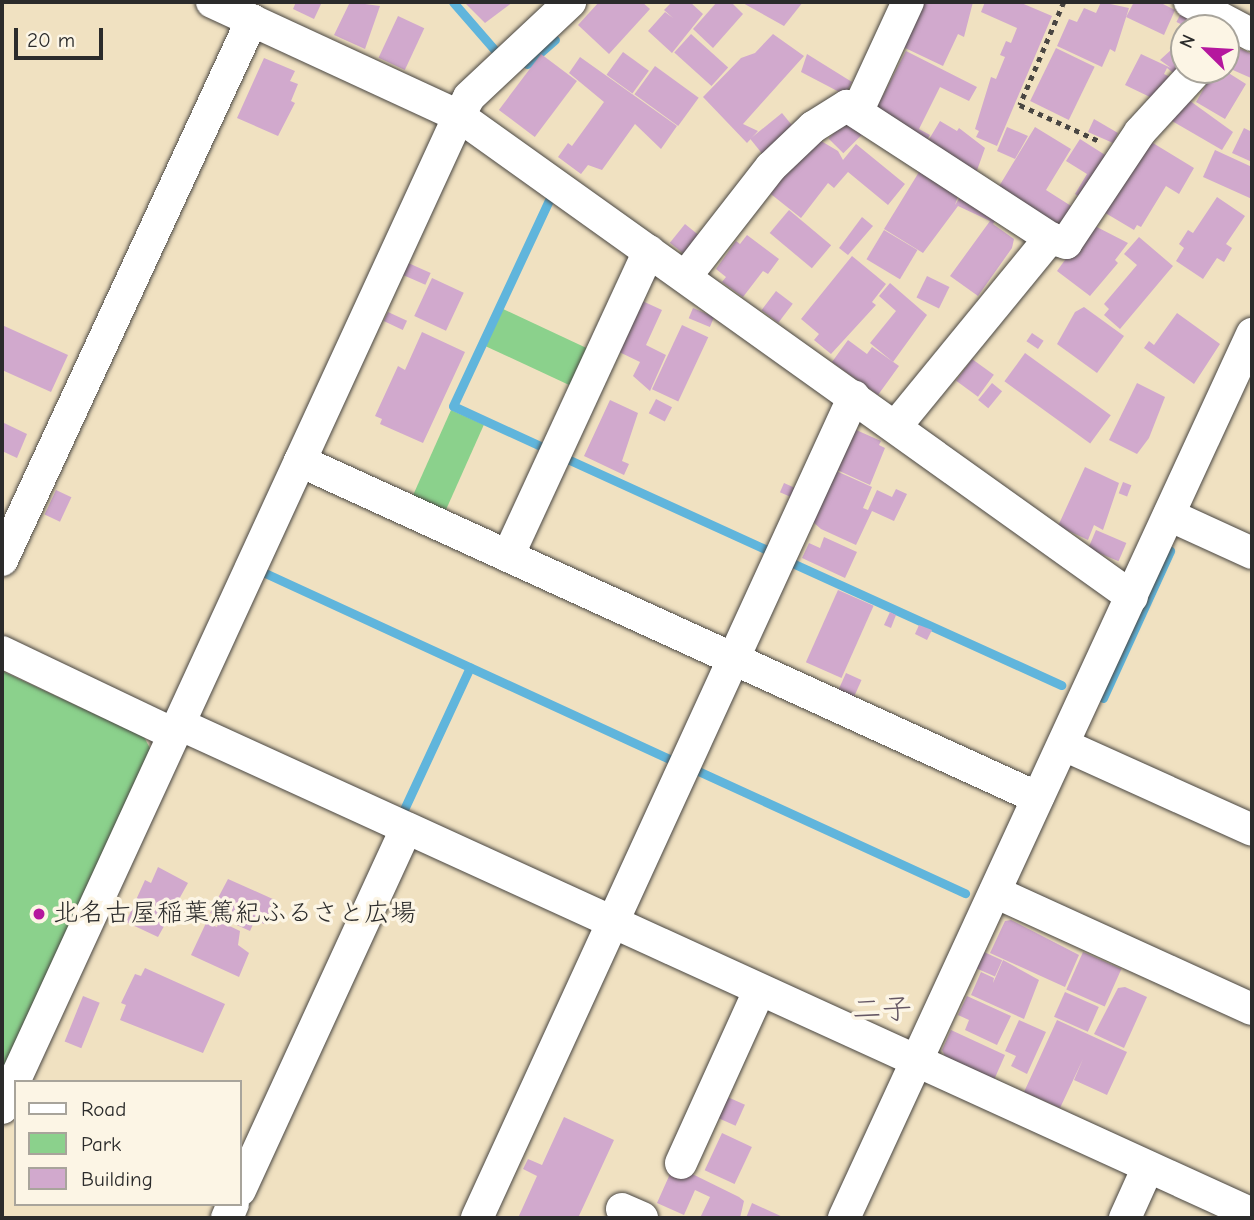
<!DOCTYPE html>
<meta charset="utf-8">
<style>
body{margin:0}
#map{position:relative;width:1254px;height:1220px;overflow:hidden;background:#f0e1c1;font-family:"Comic Neue","Klee One",sans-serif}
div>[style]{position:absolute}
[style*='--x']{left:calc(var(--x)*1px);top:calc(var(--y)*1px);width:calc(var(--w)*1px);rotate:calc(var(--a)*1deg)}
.green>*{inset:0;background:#8bd18c;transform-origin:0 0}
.stream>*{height:9px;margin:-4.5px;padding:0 4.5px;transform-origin:4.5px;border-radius:4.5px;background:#60b5dc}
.building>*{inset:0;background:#d1a9cd;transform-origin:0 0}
.path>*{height:4.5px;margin-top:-2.25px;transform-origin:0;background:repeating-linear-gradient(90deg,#494642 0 5px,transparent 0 10px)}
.roads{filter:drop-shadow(0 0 2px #494642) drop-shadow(0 0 2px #494642)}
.minor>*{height:32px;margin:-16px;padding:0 16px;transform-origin:16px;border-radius:16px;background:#fff}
.dots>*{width:19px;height:19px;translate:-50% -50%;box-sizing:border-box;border:4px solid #fcf5e5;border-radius:50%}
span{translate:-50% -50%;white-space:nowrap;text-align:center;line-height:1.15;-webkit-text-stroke:7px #fcf5e5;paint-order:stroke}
.poi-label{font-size:26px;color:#2b2b2b}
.left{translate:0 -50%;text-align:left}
.quarter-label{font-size:30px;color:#655764}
.frame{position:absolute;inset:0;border:4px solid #2b2b2b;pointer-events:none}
.legend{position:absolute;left:14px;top:1080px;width:228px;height:126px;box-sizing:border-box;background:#fcf5e5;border:2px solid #a8a49b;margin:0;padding:9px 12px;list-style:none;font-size:21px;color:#2b2b2b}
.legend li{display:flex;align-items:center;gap:14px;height:35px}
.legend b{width:35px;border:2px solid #a8a49b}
.north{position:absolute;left:1170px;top:14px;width:70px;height:70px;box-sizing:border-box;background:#fcf5e5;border:2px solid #a8a49b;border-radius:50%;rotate:294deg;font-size:19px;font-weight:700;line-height:28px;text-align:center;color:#2b2b2b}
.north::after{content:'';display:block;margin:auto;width:24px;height:32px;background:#b5179e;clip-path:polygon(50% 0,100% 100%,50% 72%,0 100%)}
.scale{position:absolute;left:14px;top:28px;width:89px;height:32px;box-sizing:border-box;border:4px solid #2b2b2b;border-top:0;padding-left:9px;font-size:21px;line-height:24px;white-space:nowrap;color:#2b2b2b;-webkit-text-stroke:5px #fcf5e5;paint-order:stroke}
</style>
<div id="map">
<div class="green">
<i style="left:503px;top:309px;width:98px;height:41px;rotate:25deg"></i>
<i style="left:451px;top:410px;width:36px;height:101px;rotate:24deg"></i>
<i style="clip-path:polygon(2px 671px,144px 737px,152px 752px,2px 1077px)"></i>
</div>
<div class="stream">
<i style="--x:453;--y:2;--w:70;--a:49"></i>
<i style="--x:527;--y:64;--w:37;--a:-41"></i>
<i style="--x:547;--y:449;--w:103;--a:-155.4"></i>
<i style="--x:453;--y:406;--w:232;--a:-65"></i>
<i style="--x:563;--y:457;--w:229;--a:24.5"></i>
<i style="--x:790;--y:562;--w:298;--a:24.4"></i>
<i style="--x:265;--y:573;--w:450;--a:24.7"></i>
<i style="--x:1103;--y:698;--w:162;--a:-65.5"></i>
<i style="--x:696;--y:770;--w:296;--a:24.6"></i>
<i style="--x:400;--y:818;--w:166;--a:-65.1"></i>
</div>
<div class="building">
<i style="clip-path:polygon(296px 2px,322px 2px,314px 19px,293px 9px)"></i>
<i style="clip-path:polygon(350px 2px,380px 6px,365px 49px,334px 35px)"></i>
<i style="clip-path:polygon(464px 2px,513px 2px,485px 23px)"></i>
<i style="clip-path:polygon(599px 2px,642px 2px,650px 9px,609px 54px,578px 25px)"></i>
<i style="clip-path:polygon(672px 2px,690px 2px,703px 14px,672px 53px,648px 31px,665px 12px,673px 18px,664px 10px)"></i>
<i style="clip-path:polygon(717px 2px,731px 2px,743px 14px,713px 48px,693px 29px)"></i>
<i style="clip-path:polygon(741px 2px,803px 2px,784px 26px)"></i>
<i style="clip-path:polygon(925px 2px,973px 2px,964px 37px,958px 34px,943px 66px,903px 47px)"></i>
<i style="clip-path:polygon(985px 2px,1019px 2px,1052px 16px,997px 146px,976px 137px,979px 131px,975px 129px,991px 77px,996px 79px,1005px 57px,1000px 55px,1006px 41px,1011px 43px,1017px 28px,981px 12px)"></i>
<i style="clip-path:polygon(1101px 2px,1129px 8px,1115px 52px,1110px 49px,1102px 67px,1057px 46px,1069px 19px,1077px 22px,1084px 8px,1096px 13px)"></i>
<i style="clip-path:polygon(1134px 2px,1159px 2px,1175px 10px,1164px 35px,1126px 17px)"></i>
<i style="left:1181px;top:13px;width:13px;height:10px;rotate:27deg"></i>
<i style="left:398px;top:16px;width:29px;height:46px;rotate:25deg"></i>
<i style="left:691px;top:34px;width:50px;height:25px;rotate:42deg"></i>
<i style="clip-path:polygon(773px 34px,804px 56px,743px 124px,758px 131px,747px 143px,703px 97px,741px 58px,755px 53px)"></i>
<i style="clip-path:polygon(1184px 38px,1181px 79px,1167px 68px,1164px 74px,1170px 77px,1152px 98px,1125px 85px,1141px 54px,1171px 68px,1160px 60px)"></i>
<i style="clip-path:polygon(1234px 46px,1252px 54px,1251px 78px,1226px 67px)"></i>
<i style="left:1056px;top:48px;width:43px;height:59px;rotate:26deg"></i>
<i style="clip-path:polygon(906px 51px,977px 87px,969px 101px,940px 87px,919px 129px,930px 135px,924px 146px,874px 113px)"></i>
<i style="left:623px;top:52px;width:32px;height:28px;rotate:36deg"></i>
<i style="left:541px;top:54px;width:45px;height:70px;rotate:37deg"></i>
<i style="clip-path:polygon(807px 54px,852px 82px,845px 95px,801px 72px)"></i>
<i style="clip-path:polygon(580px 57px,677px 126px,661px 149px,635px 124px,602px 170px,588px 165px,581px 174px,558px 157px,568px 143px,572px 146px,604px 102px,569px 73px)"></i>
<i style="clip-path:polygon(264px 58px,295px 71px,290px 81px,298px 84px,291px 101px,295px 103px,278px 136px,237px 118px)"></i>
<i style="left:655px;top:66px;width:54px;height:35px;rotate:36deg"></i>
<i style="clip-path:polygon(1227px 72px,1246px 84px,1225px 119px,1196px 102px,1213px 73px,1222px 79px)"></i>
<i style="clip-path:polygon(1186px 98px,1233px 132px,1222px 150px,1172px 121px)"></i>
<i style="left:782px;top:113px;width:22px;height:41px;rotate:51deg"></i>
<i style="left:849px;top:118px;width:21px;height:29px;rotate:45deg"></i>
<i style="clip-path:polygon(1094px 119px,1118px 133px,1113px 143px,1088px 132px)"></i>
<i style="clip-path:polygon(940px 121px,957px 131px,959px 128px,985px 148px,975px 176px,925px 146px)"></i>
<i style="clip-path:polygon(1007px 127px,1028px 136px,1015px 159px,997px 151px)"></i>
<i style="clip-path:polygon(1035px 127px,1071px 149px,1046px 190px,1079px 211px,1065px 235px,998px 188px)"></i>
<i style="clip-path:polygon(1244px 128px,1252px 132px,1252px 162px,1232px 153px)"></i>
<i style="clip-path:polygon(816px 138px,838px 151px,843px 160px,856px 144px,905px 184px,888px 205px,848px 172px,834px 188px,828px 183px,801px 218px,767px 191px)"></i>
<i style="clip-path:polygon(1080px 139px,1113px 160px,1088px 202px,1075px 194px,1087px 174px,1066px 161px)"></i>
<i style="clip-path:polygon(1148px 140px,1194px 168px,1179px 194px,1166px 186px,1141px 227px,1137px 225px,1134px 230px,1102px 211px)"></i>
<i style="clip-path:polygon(1215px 150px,1252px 167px,1252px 199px,1203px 177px)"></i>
<i style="clip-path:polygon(919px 172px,929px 178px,933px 172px,958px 196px,955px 205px,965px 189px,1000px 213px,993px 224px,1014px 239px,1012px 248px,978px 296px,950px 276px,990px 221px,958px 206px,923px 253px,884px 229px)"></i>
<i style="clip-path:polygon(1217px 197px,1245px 216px,1226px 244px,1232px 248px,1224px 262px,1217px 258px,1203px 279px,1176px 261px,1184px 248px,1179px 244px,1188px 230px,1193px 233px)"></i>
<i style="left:789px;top:210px;width:55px;height:30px;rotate:40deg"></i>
<i style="clip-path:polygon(862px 217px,873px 226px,848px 255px,839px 248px)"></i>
<i style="left:685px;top:224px;width:19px;height:24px;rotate:39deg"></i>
<i style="clip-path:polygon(1091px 224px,1128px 243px,1115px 260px,1118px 263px,1090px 296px,1057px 271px)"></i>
<i style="left:884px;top:230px;width:39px;height:34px;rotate:31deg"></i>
<i style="clip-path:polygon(747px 235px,779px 259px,768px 274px,763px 271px,743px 297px,722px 282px,726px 277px,716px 269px,736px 241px,740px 244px)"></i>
<i style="clip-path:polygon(1139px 237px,1173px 266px,1120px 329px,1104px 315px,1109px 309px,1104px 304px,1137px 265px,1124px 254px)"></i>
<i style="clip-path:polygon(852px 256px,886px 284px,872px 302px,876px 305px,831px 354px,814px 340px,819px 334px,801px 319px)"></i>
<i style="left:406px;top:262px;width:27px;height:13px;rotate:24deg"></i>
<i style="left:927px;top:276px;width:25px;height:24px;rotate:26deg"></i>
<i style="left:432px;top:278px;width:35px;height:42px;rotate:25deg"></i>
<i style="clip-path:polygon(890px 283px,927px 315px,893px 362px,870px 343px,896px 311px,879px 296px)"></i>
<i style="left:776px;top:291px;width:21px;height:24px;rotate:37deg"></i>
<i style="clip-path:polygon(638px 299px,662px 310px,646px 345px,666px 355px,650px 391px,633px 376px,640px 362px,615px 350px)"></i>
<i style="clip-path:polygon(1084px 307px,1124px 336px,1097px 373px,1057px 344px,1075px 312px)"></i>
<i style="left:693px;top:308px;width:23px;height:11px;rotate:23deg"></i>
<i style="left:388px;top:312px;width:21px;height:10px;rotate:25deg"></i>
<i style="clip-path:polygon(1177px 313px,1220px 344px,1194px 384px,1144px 348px,1149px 341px,1154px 345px)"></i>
<i style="clip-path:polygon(2px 325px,68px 355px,51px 392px,2px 370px)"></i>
<i style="left:682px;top:325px;width:29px;height:71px;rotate:25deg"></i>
<i style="clip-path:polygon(422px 332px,465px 352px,423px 443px,380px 424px,382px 419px,375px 416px,398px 366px,405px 370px)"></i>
<i style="left:1032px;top:333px;width:14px;height:10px;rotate:34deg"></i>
<i style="clip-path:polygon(848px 340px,867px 354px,872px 347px,899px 366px,878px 395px,832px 362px)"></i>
<i style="left:1025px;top:353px;width:106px;height:35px;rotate:36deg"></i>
<i style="left:972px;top:359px;width:27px;height:27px;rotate:36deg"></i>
<i style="left:992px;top:383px;width:13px;height:22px;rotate:39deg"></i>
<i style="clip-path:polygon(1137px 383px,1165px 397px,1149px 438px,1137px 454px,1109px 440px)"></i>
<i style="left:656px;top:399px;width:18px;height:16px;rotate:27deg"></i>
<i style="clip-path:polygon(610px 400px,638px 413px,622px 461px,629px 464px,624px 475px,584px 456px)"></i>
<i style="clip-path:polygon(2px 422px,27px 434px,17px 458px,2px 451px)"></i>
<i style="clip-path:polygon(854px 429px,881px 441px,879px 445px,885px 448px,870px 485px,835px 469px)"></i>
<i style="clip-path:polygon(1085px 467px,1119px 483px,1103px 530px,1094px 525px,1088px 540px,1058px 526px)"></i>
<i style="clip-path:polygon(834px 470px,872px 487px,863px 508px,868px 510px,877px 490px,892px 497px,896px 489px,907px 494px,894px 521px,872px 511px,856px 545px,821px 529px,813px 522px)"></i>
<i style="left:1123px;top:482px;width:9px;height:12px;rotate:21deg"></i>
<i style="left:784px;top:483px;width:17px;height:10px;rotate:24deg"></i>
<i style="left:56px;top:490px;width:17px;height:27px;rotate:25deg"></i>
<i style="left:1096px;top:530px;width:33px;height:20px;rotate:23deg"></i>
<i style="clip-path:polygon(824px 537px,857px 552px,845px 578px,802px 558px,809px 543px,820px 548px)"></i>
<i style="left:838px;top:590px;width:39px;height:79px;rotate:24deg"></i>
<i style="clip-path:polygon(890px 612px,896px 615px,891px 628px,884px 625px)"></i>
<i style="clip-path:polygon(919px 625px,932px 630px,927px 640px,915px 634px)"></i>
<i style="left:846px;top:673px;width:17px;height:22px;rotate:24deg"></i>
<i style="clip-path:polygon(158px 867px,188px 883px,158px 937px,126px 922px,145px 880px,151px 883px)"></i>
<i style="clip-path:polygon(228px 879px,275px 900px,264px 924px,255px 920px,250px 931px,210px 913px)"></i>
<i style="clip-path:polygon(1011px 920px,1079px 955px,1065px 987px,990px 953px,1005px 921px)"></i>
<i style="clip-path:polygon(219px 921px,240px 931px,238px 945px,249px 953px,239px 977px,191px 955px,206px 923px,217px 927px)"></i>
<i style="left:984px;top:952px;width:20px;height:18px;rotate:24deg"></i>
<i style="left:1083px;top:952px;width:42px;height:41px;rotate:24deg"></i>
<i style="clip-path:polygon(1003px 960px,1039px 980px,1024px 1019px,971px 995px,981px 972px,994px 978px,993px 983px)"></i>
<i style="clip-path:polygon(145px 968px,225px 1004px,203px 1053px,120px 1020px,126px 1005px,121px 1003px,135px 974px,141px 976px)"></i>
<i style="clip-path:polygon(1125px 987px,1147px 997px,1124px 1048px,1094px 1034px,1118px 988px)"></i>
<i style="left:1065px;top:992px;width:37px;height:27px;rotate:24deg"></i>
<i style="left:83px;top:996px;width:18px;height:49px;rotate:22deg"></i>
<i style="clip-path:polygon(967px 996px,1011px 1016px,997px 1045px,965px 1030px,969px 1020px,958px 1015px)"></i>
<i style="clip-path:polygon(1019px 1020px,1046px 1032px,1027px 1074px,1011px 1066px,1016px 1056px,1005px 1051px)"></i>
<i style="clip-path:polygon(1057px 1020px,1127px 1052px,1107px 1095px,1074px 1080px,1083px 1059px,1060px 1108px,1024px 1092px)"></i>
<i style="clip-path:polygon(951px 1030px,1005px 1055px,994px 1080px,946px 1058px,942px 1050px)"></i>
<i style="left:723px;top:1095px;width:24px;height:23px;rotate:24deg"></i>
<i style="clip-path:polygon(564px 1117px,614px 1140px,578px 1218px,518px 1218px,537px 1176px,523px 1169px,528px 1159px,542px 1165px)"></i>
<i style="left:722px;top:1133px;width:33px;height:41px;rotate:25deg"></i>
<i style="clip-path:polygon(674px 1165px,739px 1197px,744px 1201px,740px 1218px,700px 1218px,710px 1197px,695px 1190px,684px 1215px,657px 1203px)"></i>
<i style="clip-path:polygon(752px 1203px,785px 1218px,746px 1218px)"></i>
</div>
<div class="path">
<i style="--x:1064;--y:2;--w:112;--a:113.1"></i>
<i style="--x:1020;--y:105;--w:87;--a:24.5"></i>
</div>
<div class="roads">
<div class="minor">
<i style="--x:212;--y:2;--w:272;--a:24.8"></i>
<i style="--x:459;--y:116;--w:827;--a:35.55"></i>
<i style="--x:1190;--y:2;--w:70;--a:28"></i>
<i style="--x:858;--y:110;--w:119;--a:-65.2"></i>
<i style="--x:686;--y:276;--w:138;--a:-52.1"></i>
<i style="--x:771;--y:167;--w:58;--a:-43.6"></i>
<i style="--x:813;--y:127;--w:40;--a:-32"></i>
<i style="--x:847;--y:106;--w:242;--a:33"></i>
<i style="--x:1050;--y:238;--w:17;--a:17"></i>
<i style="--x:1066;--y:243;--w:133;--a:-56.3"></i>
<i style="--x:1140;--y:132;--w:84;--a:-47.4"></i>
<i style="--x:896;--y:426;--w:243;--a:-50.7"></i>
<i style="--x:300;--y:461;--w:811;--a:24.54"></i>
<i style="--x:1169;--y:515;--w:91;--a:24.6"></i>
<i style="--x:508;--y:556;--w:336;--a:-65.2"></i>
<i style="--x:2;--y:560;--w:595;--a:-65.16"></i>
<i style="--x:2;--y:652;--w:191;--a:25.5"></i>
<i style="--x:179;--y:724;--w:1180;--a:24.54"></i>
<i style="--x:1064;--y:745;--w:206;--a:24.3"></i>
<i style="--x:995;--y:892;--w:282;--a:24.5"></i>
<i style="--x:2;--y:1108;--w:1092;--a:-65.27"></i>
<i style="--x:459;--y:116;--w:21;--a:-62"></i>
<i style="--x:469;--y:97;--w:139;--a:-43.2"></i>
<i style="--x:681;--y:1163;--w:189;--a:-65.6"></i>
<i style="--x:240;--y:1190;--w:397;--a:-65.3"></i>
<i style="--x:622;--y:1209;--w:22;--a:24"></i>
<i style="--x:227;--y:1218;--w:15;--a:-67"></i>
<i style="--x:477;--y:1218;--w:904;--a:-65.36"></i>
<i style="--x:844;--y:1218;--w:974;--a:-65.22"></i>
<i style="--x:1125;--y:1218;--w:56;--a:-65.7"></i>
</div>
</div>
<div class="dots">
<i style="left:39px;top:914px;background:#b5179e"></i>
</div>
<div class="poi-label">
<span class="left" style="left:53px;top:914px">北名古屋稲葉篤紀ふるさと広場</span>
</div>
<div class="quarter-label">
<span style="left:882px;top:1010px">二子</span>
</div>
<div class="frame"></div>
<ul class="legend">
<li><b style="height:9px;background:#fff"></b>Road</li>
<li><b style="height:19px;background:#8bd18c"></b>Park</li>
<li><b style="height:19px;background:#d1a9cd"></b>Building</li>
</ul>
<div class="north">N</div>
<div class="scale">20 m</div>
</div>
